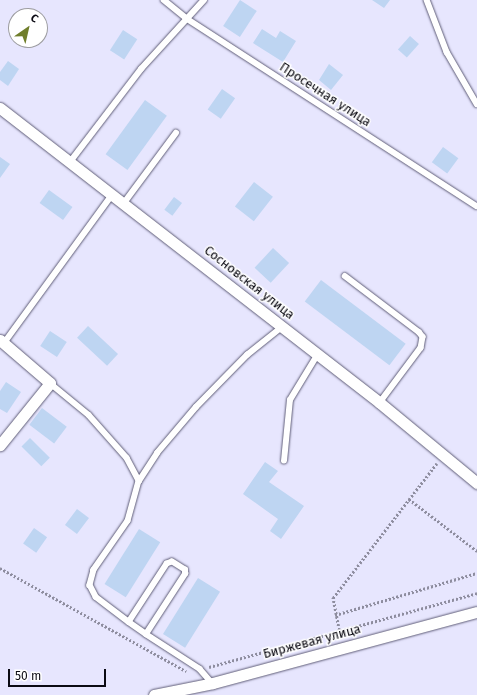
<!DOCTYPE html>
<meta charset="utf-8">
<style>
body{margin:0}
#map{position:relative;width:477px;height:695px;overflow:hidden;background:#e7e6fe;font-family:"Fira Sans",sans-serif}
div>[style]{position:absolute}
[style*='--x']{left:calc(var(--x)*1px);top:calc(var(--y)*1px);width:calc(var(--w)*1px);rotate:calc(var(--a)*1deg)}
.building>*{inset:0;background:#bed5f2;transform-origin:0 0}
.path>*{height:2.5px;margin-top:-1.25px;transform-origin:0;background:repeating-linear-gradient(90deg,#8e8d9f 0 2px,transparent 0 4px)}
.roads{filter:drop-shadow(0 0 1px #605e78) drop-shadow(0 0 1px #605e78)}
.lane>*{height:5.5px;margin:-2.75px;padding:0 2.75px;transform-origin:2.75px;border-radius:2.75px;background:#fff}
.street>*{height:11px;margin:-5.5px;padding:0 5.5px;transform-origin:5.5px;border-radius:5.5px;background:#fff}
span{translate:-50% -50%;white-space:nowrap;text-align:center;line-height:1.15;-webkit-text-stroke:3px #fff;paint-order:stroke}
.street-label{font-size:13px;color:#0b0a13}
.north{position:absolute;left:8px;top:8px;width:40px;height:40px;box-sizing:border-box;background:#fff;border:1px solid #9d9da1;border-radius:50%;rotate:34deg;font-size:11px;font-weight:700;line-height:16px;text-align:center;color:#0b0a13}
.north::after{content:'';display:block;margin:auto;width:14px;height:18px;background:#707e2b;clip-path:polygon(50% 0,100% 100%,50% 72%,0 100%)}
.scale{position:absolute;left:8px;top:669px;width:98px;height:18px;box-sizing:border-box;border:2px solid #0b0a13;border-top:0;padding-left:5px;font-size:12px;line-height:14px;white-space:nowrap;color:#0b0a13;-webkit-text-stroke:3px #fff;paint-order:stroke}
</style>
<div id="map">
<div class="building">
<i style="left:240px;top:0;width:20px;height:31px;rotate:33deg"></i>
<i style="clip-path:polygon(372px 0,390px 0,384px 8px)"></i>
<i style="clip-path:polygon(262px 29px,276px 38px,280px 31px,296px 41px,283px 62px,253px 43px)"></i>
<i style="left:123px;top:30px;width:17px;height:24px;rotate:33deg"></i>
<i style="left:410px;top:36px;width:12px;height:18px;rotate:42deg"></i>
<i style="clip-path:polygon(8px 61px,19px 69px,8px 86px,0 80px,0 72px)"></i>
<i style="clip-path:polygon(329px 64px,343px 75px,331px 90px,319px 80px)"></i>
<i style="left:222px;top:89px;width:16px;height:25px;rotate:35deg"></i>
<i style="left:145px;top:100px;width:27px;height:67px;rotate:36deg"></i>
<i style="left:443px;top:147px;width:19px;height:19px;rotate:36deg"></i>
<i style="clip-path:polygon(0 157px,10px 164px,0 178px)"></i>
<i style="left:254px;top:182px;width:24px;height:31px;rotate:38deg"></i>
<i style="left:49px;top:190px;width:29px;height:16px;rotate:36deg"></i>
<i style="left:174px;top:197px;width:10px;height:16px;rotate:37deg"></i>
<i style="left:273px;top:248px;width:22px;height:27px;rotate:43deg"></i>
<i style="left:321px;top:280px;width:106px;height:27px;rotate:37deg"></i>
<i style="left:88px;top:326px;width:41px;height:16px;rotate:43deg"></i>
<i style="left:50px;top:331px;width:20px;height:18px;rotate:33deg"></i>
<i style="clip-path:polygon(6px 382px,21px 392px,7px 413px,0 409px,0 391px)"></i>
<i style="left:42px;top:408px;width:31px;height:21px;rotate:37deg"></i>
<i style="left:30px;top:438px;width:28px;height:12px;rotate:45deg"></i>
<i style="clip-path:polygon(265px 462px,278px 471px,269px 482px,304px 506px,281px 539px,270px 531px,278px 519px,243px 494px)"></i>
<i style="left:77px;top:509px;width:15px;height:20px;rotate:37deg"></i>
<i style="left:34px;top:528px;width:16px;height:19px;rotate:35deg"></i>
<i style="left:139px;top:529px;width:25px;height:65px;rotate:32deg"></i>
<i style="left:198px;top:578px;width:26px;height:66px;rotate:32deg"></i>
</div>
<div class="path">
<i style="--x:409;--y:499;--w:86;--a:37.4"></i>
<i style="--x:0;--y:568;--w:213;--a:29"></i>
<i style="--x:335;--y:615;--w:148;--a:-16.5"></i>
<i style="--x:339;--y:630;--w:33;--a:-101"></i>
<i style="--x:333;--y:598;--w:170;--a:-52.4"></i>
<i style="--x:209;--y:667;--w:278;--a:-15.4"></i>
</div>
<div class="roads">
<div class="lane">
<i style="--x:164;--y:0;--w:28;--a:39"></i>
<i style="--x:186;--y:18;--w:346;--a:32.9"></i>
<i style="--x:427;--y:0;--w:56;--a:69"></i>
<i style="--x:447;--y:52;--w:60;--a:60"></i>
<i style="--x:70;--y:162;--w:117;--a:-52.6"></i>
<i style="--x:141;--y:69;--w:93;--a:-47.6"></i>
<i style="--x:124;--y:203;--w:87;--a:-53.4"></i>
<i style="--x:345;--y:276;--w:93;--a:37.1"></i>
<i style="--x:419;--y:332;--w:6;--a:51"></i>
<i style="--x:423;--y:337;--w:11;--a:100"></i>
<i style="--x:421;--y:348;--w:69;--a:126.7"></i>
<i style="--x:4;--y:343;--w:183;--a:-53.9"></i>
<i style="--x:50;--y:383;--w:50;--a:39.4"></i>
<i style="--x:89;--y:415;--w:57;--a:48.5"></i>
<i style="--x:127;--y:458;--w:26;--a:62"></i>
<i style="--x:139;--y:481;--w:41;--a:105.4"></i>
<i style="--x:128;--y:521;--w:60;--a:124.8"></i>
<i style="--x:94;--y:570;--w:16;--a:105"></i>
<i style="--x:90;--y:585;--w:13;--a:63"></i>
<i style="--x:96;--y:597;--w:41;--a:37.1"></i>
<i style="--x:284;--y:461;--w:61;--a:-84.4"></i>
<i style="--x:290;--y:400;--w:54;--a:-58.7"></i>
<i style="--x:139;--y:481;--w:33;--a:-57"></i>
<i style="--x:157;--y:453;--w:60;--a:-49.7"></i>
<i style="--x:196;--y:407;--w:73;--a:-45.6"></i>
<i style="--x:247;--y:355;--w:45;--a:-38.7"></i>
<i style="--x:146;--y:634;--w:72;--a:-57"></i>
<i style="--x:185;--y:574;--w:4;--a:-90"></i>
<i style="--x:185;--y:570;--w:15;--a:-148"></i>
<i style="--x:172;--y:562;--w:5;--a:158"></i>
<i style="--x:167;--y:564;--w:69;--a:123.2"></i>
<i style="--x:129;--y:622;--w:21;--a:35"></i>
<i style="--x:146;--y:634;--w:64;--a:32.9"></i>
<i style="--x:200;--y:669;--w:18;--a:49"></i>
</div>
<div class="street">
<i style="--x:0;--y:108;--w:481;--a:37.8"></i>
<i style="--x:380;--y:403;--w:126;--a:39.5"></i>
<i style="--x:0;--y:340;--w:66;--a:40.7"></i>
<i style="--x:50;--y:383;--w:80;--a:128.9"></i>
<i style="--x:154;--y:695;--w:60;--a:-11.5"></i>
<i style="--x:213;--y:683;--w:273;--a:-15.1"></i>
</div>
</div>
<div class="street-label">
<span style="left:325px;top:95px;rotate:33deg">Просечная улица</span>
<span style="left:249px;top:283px;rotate:38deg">Сосновская улица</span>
<span style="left:312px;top:642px;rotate:-15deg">Биржевая улица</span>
</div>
<div class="north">С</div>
<div class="scale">50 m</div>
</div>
